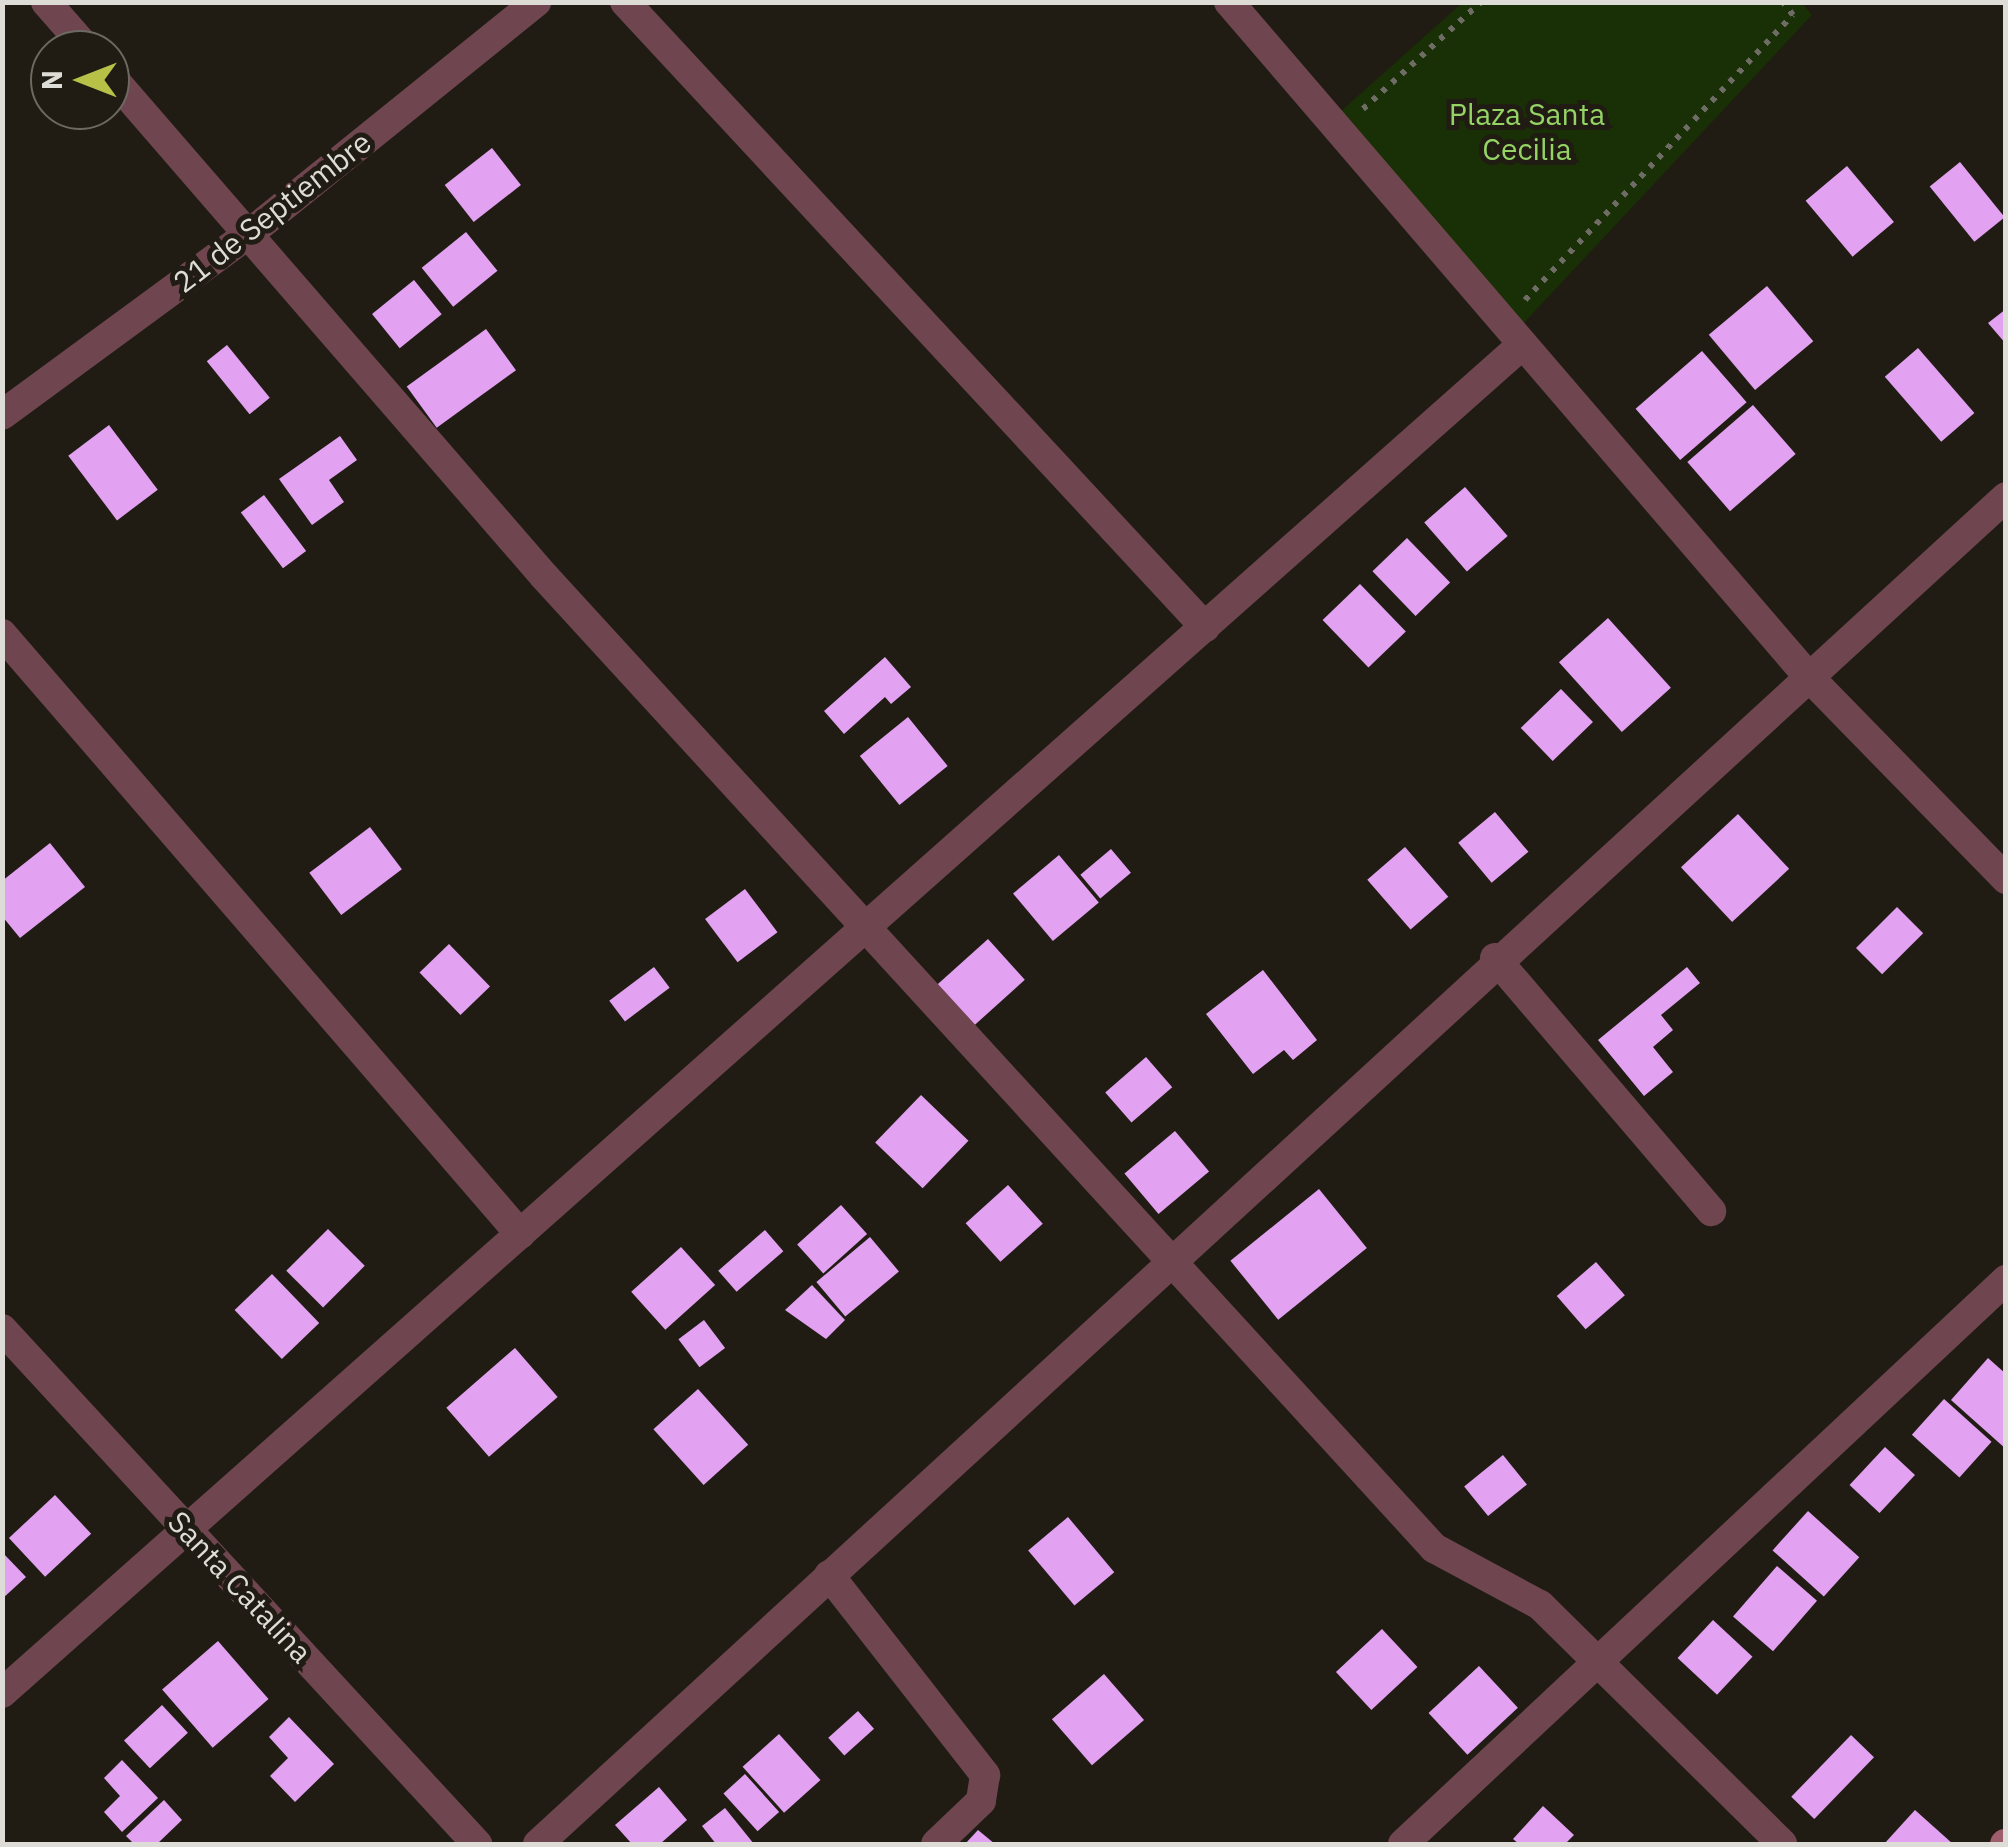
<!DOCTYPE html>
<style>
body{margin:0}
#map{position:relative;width:2008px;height:1847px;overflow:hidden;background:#201c13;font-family:"IBM Plex Sans",sans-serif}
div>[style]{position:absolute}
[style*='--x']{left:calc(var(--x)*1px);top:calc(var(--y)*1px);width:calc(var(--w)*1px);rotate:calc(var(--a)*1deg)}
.green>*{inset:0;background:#192f05}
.building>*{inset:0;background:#e2a2f1;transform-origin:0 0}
.path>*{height:6px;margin-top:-3px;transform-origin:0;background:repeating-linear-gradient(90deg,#6f6c65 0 5px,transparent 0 13px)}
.street>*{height:30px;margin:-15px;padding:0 15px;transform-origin:15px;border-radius:15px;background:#6f464f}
.secondary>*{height:30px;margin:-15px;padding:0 15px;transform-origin:15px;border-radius:15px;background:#9e5d6c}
span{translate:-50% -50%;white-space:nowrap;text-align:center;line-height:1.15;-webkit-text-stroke:10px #201c13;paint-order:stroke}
.park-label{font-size:30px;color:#94d364}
.street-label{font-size:30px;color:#dedcd6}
.frame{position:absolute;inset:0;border:5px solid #dedcd6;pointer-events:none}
.north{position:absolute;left:30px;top:30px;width:100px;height:100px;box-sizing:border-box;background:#201c13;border:2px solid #6c6961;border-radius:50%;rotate:270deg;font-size:28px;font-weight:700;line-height:40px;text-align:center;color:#dedcd6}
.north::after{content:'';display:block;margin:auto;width:35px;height:45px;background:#b7c148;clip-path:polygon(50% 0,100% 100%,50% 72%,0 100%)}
</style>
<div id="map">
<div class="green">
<i style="clip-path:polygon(1801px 2px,1812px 15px,1522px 325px,1340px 112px,1462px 3px)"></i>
</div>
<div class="building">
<i style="left:492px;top:148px;width:47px;height:60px;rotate:52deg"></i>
<i style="left:1960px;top:162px;width:71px;height:39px;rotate:51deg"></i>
<i style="left:1847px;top:166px;width:73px;height:54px;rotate:50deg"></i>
<i style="left:466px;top:232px;width:50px;height:57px;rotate:51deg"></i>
<i style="left:414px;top:280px;width:44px;height:54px;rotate:51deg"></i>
<i style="left:1767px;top:286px;width:72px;height:76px;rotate:50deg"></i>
<i style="clip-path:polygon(2006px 309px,2006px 344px,1988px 323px)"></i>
<i style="left:486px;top:329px;width:51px;height:98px;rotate:54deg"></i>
<i style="left:227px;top:345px;width:68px;height:26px;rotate:51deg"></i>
<i style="left:1918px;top:348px;width:86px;height:44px;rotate:49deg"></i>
<i style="left:1702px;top:351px;width:68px;height:88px;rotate:49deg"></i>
<i style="left:1753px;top:405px;width:65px;height:87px;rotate:49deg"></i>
<i style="left:109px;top:425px;width:81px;height:51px;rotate:53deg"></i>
<i style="clip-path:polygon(340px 436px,357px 460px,329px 480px,344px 502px,312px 525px,279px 479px)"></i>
<i style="left:1465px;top:487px;width:65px;height:54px;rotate:49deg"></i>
<i style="left:264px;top:495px;width:70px;height:29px;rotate:53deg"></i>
<i style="left:1407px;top:538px;width:62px;height:48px;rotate:46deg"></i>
<i style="left:1360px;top:584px;width:66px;height:52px;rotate:46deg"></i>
<i style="left:1608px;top:618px;width:94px;height:66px;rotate:48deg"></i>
<i style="clip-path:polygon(885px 657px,911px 687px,891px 704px,885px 697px,844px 734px,824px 711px)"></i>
<i style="left:1561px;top:689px;width:46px;height:56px;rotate:46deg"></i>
<i style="left:908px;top:717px;width:63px;height:62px;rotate:51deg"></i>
<i style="left:1495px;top:812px;width:52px;height:48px;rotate:50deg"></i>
<i style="left:1738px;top:814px;width:75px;height:78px;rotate:47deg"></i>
<i style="left:370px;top:827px;width:53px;height:76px;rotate:53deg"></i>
<i style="clip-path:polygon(50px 843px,85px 887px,20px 938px,2px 916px,2px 881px)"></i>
<i style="left:1405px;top:847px;width:66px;height:50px;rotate:49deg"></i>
<i style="left:1111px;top:849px;width:31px;height:40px;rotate:50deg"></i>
<i style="left:1059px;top:855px;width:62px;height:60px;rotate:50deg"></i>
<i style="left:745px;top:889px;width:54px;height:50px;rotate:53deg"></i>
<i style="left:1897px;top:907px;width:37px;height:58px;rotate:45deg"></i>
<i style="left:988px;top:939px;width:55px;height:70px;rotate:48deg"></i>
<i style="left:449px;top:944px;width:59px;height:41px;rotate:46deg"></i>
<i style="left:654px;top:967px;width:26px;height:56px;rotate:53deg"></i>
<i style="clip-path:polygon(1687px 967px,1700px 983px,1661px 1015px,1673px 1030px,1653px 1047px,1673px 1072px,1644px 1096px,1598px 1040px)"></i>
<i style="clip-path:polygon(1263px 970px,1317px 1040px,1293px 1060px,1284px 1050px,1253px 1074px,1206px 1014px)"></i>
<i style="left:1146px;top:1057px;width:40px;height:54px;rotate:49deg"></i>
<i style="left:921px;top:1095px;width:66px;height:66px;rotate:44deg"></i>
<i style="left:1175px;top:1131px;width:53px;height:66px;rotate:50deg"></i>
<i style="left:1008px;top:1185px;width:52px;height:57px;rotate:48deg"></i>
<i style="left:1319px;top:1189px;width:76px;height:114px;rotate:51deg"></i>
<i style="left:841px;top:1205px;width:39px;height:59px;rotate:48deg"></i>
<i style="left:328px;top:1229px;width:52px;height:59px;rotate:45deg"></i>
<i style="left:765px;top:1230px;width:28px;height:62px;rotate:49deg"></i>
<i style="left:870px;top:1237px;width:45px;height:70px;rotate:50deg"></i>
<i style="left:681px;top:1247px;width:51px;height:67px;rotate:48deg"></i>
<i style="left:1596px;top:1262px;width:44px;height:52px;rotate:49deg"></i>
<i style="left:272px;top:1274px;width:68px;height:52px;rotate:46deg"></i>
<i style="clip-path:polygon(812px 1285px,845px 1320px,826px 1339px,785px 1310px)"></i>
<i style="left:704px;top:1320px;width:35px;height:32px;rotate:53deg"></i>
<i style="left:515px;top:1348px;width:65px;height:91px;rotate:49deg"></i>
<i style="clip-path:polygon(1988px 1358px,2006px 1374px,2006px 1449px,1951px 1400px)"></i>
<i style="left:698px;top:1389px;width:75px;height:60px;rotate:48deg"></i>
<i style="left:1944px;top:1399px;width:64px;height:48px;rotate:42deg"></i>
<i style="left:1885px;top:1447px;width:41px;height:52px;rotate:43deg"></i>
<i style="left:1503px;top:1455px;width:38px;height:50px;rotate:51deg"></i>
<i style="left:55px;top:1495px;width:53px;height:63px;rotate:47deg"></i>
<i style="left:1808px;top:1511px;width:69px;height:53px;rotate:42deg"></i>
<i style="left:1068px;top:1517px;width:72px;height:52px;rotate:50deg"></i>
<i style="clip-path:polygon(2px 1552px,26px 1577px,2px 1599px)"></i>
<i style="left:1777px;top:1566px;width:53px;height:67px;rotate:41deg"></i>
<i style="left:1713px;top:1620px;width:54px;height:52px;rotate:43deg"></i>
<i style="left:1382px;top:1629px;width:52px;height:63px;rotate:47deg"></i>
<i style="left:218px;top:1641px;width:77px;height:74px;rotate:49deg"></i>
<i style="left:1479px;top:1666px;width:57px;height:69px;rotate:47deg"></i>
<i style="left:1104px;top:1674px;width:61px;height:69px;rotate:49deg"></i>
<i style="left:162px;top:1705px;width:38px;height:52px;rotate:47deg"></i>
<i style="left:858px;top:1711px;width:24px;height:40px;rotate:48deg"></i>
<i style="clip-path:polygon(289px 1717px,334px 1764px,295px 1802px,270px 1776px,288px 1758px,269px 1737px)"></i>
<i style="left:779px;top:1734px;width:62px;height:49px;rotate:48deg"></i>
<i style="left:1851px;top:1735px;width:32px;height:86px;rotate:44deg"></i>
<i style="clip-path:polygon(122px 1760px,158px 1798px,122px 1832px,104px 1812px,120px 1796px,104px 1778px)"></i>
<i style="left:745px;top:1774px;width:51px;height:29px;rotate:48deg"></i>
<i style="clip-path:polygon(659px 1787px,687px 1820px,660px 1844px,632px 1844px,615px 1825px)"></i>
<i style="clip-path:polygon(164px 1800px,182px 1820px,157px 1844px,134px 1844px,126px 1836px)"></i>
<i style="clip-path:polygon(1543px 1806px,1574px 1835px,1565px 1844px,1519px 1844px,1513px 1839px)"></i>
<i style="clip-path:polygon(725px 1808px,754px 1844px,716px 1844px,702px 1826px)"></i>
<i style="clip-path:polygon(1915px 1810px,1953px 1844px,1884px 1844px)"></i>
<i style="clip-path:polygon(978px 1830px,995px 1844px,965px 1844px)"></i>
</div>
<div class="path">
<i style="--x:1363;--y:109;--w:159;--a:-42.2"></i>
<i style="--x:1525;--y:300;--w:391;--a:-46.8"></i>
<i style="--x:1793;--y:15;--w:16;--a:-128"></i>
</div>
<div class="street">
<i style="--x:46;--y:2;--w:64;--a:48.8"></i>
<i style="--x:625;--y:2;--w:853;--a:47.14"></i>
<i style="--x:1229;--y:2;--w:889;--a:49.34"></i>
<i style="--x:1808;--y:676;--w:284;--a:45.7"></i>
<i style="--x:110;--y:75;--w:663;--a:49.1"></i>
<i style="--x:544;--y:576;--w:1318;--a:47.52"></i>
<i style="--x:1434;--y:1548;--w:120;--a:28.3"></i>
<i style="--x:1540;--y:1605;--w:340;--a:44.6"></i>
<i style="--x:2;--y:415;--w:308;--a:-36.3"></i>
<i style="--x:250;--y:233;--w:368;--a:-38.9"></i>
<i style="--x:2;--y:634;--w:793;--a:49.19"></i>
<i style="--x:1495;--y:958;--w:333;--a:49.5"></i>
<i style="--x:2;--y:1329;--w:701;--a:47.31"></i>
<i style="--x:829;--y:1575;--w:254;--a:52"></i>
<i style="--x:985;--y:1775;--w:26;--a:99"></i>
<i style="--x:981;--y:1801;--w:62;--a:136.3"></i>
<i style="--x:2;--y:1693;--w:2030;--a:-41.57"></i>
<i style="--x:538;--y:1844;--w:1992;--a:-42.54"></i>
<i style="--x:1403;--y:1844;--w:826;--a:-43.09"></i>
</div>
<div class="secondary">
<i style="--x:2005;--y:1844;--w:1;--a:0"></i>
</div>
<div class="park-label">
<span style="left:1527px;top:131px">Plaza Santa<br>Cecilia</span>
</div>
<div class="street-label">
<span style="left:272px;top:212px;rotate:-38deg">21 de Septiembre</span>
<span style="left:240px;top:1587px;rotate:47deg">Santa Catalina</span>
</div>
<div class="frame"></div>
<div class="north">N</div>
</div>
